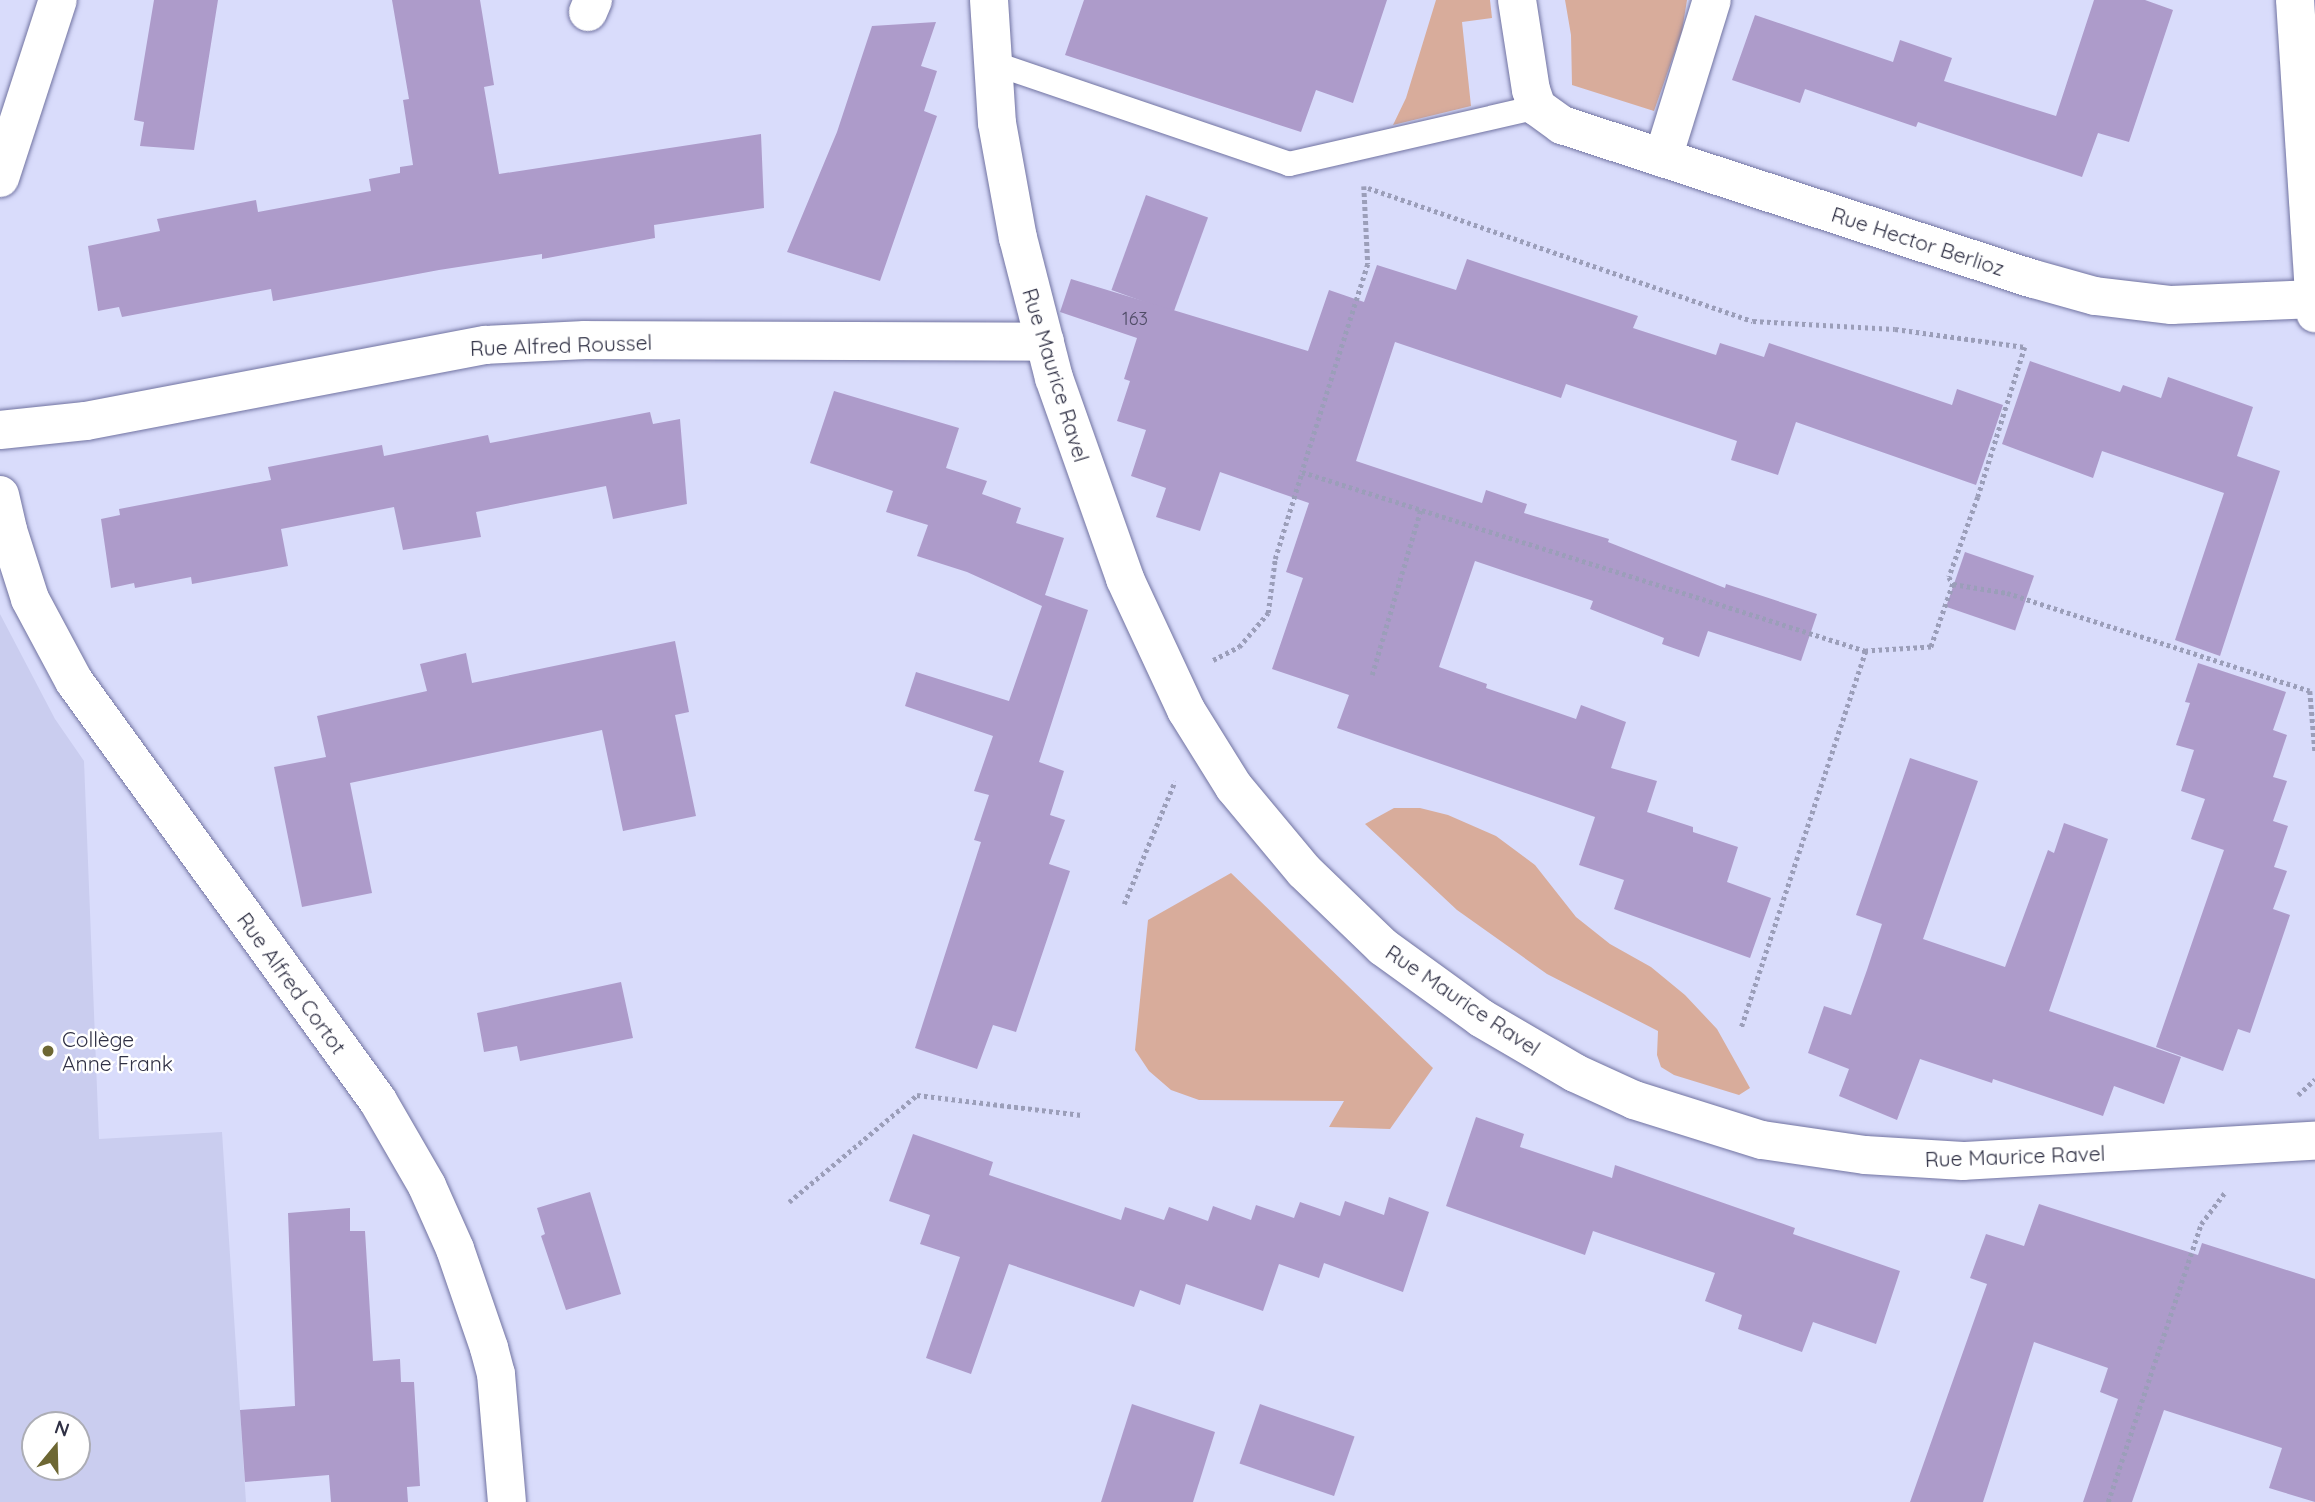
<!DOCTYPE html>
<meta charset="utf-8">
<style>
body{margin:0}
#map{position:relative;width:2315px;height:1502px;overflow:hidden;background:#d9dcfb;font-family:Quicksand,sans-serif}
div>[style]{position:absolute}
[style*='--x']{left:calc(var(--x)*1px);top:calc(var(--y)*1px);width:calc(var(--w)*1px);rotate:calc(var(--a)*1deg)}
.built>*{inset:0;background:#cacdef}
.green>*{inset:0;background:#d8ac9b}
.building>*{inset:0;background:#ad9bca;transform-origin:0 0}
.path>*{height:4.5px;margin-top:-2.25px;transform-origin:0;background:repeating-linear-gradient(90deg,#9b9eb9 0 3.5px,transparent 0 7px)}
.roads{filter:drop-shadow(0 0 2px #7173a1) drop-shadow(0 0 2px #7173a1)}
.lane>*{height:24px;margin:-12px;padding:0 12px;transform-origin:12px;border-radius:12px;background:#fff}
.street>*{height:38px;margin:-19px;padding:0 19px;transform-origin:19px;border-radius:19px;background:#fff}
.dots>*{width:19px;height:19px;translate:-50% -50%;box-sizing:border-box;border:4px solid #fff;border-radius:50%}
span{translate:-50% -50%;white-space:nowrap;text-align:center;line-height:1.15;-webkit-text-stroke:5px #fff;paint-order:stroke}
.number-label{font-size:18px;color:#4f4c66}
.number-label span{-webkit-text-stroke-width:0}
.street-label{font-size:21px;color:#303145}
.poi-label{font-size:21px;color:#303145}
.left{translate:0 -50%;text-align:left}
.north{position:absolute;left:21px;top:1411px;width:70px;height:70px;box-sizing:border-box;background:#fff;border:2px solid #acadb5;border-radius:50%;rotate:19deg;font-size:19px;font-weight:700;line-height:28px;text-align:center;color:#303145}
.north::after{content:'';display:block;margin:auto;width:24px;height:32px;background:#6d6733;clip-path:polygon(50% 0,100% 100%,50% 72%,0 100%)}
</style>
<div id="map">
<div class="built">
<i style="clip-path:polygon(evenodd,0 614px,55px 719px,84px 761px,99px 1139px,222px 1132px,246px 1502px,0 1502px,0 614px,35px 1425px,77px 1425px,77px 1467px,35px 1467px,35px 1425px)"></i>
</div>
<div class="green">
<i style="clip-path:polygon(1436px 0,1490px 0,1492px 18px,1462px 22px,1471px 106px,1393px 125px,1406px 98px)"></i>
<i style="clip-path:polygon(1565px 0,1687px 0,1682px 31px,1654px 111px,1572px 85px,1571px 35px)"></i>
<i style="clip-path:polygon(1394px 808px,1420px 808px,1448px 815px,1496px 836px,1535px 865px,1576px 917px,1610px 944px,1651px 967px,1685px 995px,1717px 1029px,1750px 1088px,1739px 1095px,1674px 1075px,1661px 1067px,1657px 1055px,1658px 1031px,1547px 974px,1457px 910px,1365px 824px)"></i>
<i style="clip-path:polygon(1231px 873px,1433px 1068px,1390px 1129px,1329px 1127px,1344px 1101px,1199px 1100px,1171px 1090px,1149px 1071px,1135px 1050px,1148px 920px)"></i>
</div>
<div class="building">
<i style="clip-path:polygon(154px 0,218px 0,194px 150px,140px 146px,144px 122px,134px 120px)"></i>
<i style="clip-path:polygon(392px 0,480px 0,494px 85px,484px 87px,499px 174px,761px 134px,764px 208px,654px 225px,655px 238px,542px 259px,542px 254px,439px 270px,273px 301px,271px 289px,122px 317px,119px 307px,98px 311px,88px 246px,160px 231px,157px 219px,256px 200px,258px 212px,371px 191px,369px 179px,400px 173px,400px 167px,413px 165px,403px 100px,409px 99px)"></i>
<i style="clip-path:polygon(1084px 0,1387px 0,1353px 103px,1316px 90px,1301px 132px,1065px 55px)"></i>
<i style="clip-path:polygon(2094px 0,2145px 0,2173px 10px,2129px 142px,2098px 133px,2082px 177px,1918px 122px,1916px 127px,1805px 89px,1800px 103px,1732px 80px,1755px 15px,1893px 62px,1900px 40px,1952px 58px,1944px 81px,2056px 116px)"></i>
<i style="clip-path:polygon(936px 22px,921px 66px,937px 71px,924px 111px,937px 116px,880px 281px,787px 252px,837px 132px,872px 26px)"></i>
<i style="left:1146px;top:195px;width:66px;height:101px;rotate:20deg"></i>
<i style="clip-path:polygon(1467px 259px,1638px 316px,1633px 328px,1716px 355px,1720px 343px,1764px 357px,1769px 343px,1952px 405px,1957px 389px,2003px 405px,1976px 485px,1796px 422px,1778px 475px,1731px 460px,1737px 441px,1566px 384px,1561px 398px,1395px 342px,1356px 461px,1482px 503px,1486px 490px,1527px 504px,1524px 513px,1609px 539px,1608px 542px,1725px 588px,1726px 584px,1817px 614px,1801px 661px,1708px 631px,1699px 657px,1662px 644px,1664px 638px,1590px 609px,1593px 601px,1475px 561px,1439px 667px,1487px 684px,1486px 688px,1576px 719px,1581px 705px,1626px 722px,1611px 768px,1657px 781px,1647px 812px,1693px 827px,1693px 832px,1738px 847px,1727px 882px,1771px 898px,1750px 958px,1614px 909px,1624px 880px,1579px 865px,1595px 817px,1337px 728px,1349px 695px,1272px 669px,1303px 578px,1286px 572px,1309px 503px,1220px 472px,1200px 531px,1156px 517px,1166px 488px,1131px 476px,1146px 430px,1117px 421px,1130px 381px,1124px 379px,1137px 338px,1060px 312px,1071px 279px,1308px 351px,1329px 290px,1364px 302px,1377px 265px,1456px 290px)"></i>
<i style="clip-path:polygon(2030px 361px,2120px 392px,2123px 385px,2161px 398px,2168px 377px,2253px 407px,2237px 456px,2280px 471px,2220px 656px,2175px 640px,2224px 493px,2102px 451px,2093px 478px,2002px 444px)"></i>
<i style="clip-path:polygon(834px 391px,959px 428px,946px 468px,987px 481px,982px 494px,1021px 508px,1016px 523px,1064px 538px,1045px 595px,1088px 610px,1039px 762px,1064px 771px,1050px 815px,1065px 820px,1049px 864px,1070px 871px,1016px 1032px,993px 1025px,977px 1069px,915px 1048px,981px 842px,974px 840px,989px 795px,974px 791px,993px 736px,905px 706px,916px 672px,1009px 701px,1042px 606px,967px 572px,917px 556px,928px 525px,886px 512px,893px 491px,810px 463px)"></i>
<i style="clip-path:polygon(650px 412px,653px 424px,680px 419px,687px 504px,613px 519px,606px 486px,476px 512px,481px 537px,403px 550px,394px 507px,281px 529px,288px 566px,192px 584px,191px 577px,135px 588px,134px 583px,111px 588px,101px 519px,120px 515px,119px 509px,271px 480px,268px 467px,382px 445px,384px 456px,488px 435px,490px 443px)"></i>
<i style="left:1965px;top:552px;width:73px;height:58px;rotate:19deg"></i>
<i style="clip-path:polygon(675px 641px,689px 712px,675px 715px,696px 816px,623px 831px,602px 730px,350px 783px,372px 893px,302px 907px,274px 767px,326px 757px,317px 716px,427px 691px,420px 664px,466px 653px,472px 683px)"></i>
<i style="clip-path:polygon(2198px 663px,2286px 692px,2273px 730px,2287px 735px,2273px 777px,2287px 781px,2273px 821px,2288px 826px,2274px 867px,2287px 871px,2273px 909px,2290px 915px,2250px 1033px,2238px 1029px,2223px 1071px,2156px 1047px,2224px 850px,2191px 839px,2205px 799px,2181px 791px,2194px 750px,2176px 745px,2190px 703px,2185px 702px)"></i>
<i style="clip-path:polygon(1910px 758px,1978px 781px,1923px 939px,2005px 967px,2048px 850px,2054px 853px,2064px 823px,2108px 839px,2049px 1011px,2181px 1057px,2164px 1104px,2114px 1086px,2103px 1116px,1993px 1079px,1992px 1083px,1920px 1059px,1897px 1120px,1839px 1096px,1849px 1069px,1808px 1053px,1824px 1006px,1851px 1015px,1867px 970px,1882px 924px,1856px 915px)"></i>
<i style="clip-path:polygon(621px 982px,633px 1038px,520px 1061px,517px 1046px,484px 1052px,477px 1013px)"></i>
<i style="clip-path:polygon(1476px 1117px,1524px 1134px,1520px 1147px,1612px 1178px,1615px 1165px,1795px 1228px,1793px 1234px,1900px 1271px,1876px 1344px,1813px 1322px,1802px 1352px,1738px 1329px,1742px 1315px,1705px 1301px,1715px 1273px,1593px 1231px,1585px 1255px,1446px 1206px)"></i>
<i style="clip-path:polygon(913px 1134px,993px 1162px,989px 1175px,1121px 1220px,1125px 1207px,1164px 1220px,1169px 1207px,1208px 1221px,1213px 1206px,1251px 1220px,1256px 1205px,1294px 1218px,1300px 1202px,1340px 1216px,1345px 1201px,1384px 1215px,1389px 1197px,1429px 1212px,1403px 1292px,1324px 1263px,1319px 1278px,1279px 1264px,1263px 1311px,1186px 1284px,1180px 1305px,1140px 1290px,1134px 1307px,1009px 1264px,971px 1374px,926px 1358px,960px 1257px,920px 1244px,930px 1215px,889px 1201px)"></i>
<i style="clip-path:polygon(590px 1192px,621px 1294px,566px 1310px,541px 1236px,545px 1234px,537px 1208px)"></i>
<i style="clip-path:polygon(2039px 1204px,2198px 1255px,2202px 1243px,2315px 1279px,2315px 1502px,2269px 1488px,2282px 1448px,2164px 1410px,2132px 1502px,2083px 1502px,2118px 1399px,2100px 1392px,2108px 1368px,2034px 1342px,1983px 1502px,1910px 1502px,1987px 1284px,1970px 1278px,1986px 1234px,2024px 1246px)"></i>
<i style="clip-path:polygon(350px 1208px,350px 1231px,365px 1231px,373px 1361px,400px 1359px,401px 1382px,414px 1382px,420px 1486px,407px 1487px,408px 1502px,331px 1502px,329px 1475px,245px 1482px,240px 1410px,295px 1406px,288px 1213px)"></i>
<i style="clip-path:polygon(1132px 1404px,1215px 1432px,1193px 1502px,1101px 1502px)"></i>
<i style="left:1260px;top:1404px;width:100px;height:63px;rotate:19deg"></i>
</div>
<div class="path">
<i style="--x:1364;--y:186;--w:78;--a:87.1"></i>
<i style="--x:1368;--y:264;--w:218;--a:107.6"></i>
<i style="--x:1302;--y:472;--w:592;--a:17.61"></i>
<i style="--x:1866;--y:651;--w:398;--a:108.3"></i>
<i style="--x:1368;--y:188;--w:407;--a:19.1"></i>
<i style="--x:1753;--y:321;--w:142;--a:3.2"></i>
<i style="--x:1895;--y:329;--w:131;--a:7.9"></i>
<i style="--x:2025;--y:347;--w:157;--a:107.4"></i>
<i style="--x:1978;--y:497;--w:85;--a:109.9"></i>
<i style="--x:1949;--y:577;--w:8;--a:60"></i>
<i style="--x:1953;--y:584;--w:67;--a:109.2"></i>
<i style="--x:1931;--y:647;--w:65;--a:176.5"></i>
<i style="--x:1953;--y:584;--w:55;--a:9.5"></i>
<i style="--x:2007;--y:593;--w:318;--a:17.9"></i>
<i style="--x:2310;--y:691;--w:60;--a:85.2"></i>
<i style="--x:1213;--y:660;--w:29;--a:-27"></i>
<i style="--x:1239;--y:647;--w:45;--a:-49.5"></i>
<i style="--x:1268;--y:613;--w:54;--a:-82.6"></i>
<i style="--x:1275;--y:559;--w:91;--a:-72.8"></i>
<i style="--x:1372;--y:675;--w:174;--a:-73.6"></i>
<i style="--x:1124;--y:904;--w:133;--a:-67.5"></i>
<i style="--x:2298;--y:1095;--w:23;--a:-43"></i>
<i style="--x:789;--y:1202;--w:167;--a:-39.9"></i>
<i style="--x:917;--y:1095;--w:166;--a:6.9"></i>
<i style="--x:2108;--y:1502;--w:293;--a:-71.5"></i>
<i style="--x:2201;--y:1224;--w:39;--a:-53"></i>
</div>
<div class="roads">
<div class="lane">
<i style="--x:993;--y:63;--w:313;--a:18.8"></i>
<i style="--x:1289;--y:164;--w:254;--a:-12.9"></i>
</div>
<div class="street">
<i style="--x:989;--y:0;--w:123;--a:86.3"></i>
<i style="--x:997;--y:123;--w:117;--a:79.7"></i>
<i style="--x:1018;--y:238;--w:145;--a:75.6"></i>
<i style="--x:1054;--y:378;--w:213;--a:70.5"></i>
<i style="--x:1125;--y:579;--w:145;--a:65"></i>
<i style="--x:1186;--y:710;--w:91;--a:58.1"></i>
<i style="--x:1234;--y:787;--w:109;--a:50.2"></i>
<i style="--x:1304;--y:871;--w:110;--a:43.9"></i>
<i style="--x:1383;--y:947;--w:121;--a:35.9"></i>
<i style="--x:1481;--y:1018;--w:109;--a:30.3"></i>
<i style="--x:1575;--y:1073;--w:65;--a:24.6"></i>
<i style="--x:1634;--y:1100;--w:134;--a:17.4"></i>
<i style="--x:1762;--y:1140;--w:104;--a:8.3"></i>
<i style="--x:1865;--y:1155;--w:98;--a:3.5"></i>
<i style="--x:1963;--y:1161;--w:353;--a:-3.3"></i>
<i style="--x:1517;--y:0;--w:91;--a:81.2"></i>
<i style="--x:1531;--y:90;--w:18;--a:71"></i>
<i style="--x:1537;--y:107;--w:31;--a:36"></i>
<i style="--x:1562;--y:125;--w:496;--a:18.1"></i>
<i style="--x:2034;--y:279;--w:63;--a:15.6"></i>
<i style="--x:2095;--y:296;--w:77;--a:6.8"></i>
<i style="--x:2171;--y:305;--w:144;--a:-2.4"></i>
<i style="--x:2295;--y:0;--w:314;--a:86.3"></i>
<i style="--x:588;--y:12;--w:13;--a:-67"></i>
<i style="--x:1663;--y:158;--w:165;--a:-72.8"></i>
<i style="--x:0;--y:178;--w:187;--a:-72"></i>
<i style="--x:0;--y:430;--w:86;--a:-6"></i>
<i style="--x:86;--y:421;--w:407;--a:-10.8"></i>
<i style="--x:486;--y:345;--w:99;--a:-2.9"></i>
<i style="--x:585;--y:340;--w:460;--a:0.2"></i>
<i style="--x:0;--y:495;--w:36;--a:77"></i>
<i style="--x:8;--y:530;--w:72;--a:72.3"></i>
<i style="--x:30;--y:599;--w:93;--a:61.8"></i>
<i style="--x:74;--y:681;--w:518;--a:54.1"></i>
<i style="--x:378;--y:1101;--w:98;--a:60"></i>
<i style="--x:427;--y:1186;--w:69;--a:66"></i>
<i style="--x:455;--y:1249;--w:105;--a:71"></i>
<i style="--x:489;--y:1348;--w:27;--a:75"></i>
<i style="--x:496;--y:1374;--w:128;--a:85.1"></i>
</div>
</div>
<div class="dots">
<i style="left:48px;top:1051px;background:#6d6733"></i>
</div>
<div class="number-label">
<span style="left:1135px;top:319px">163</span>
</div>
<div class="street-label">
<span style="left:1918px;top:241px;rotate:18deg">Rue Hector Berlioz</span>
<span style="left:561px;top:345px;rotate:-2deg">Rue Alfred Roussel</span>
<span style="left:1056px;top:375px;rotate:73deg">Rue Maurice Ravel</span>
<span style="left:292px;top:983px;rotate:54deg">Rue Alfred Cortot</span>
<span style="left:1463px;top:1000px;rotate:34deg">Rue Maurice Ravel</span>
<span style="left:2015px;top:1156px;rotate:-2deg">Rue Maurice Ravel</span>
</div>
<div class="poi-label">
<span class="left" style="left:62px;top:1051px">Collège<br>Anne Frank</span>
</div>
<div class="north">N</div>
</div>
